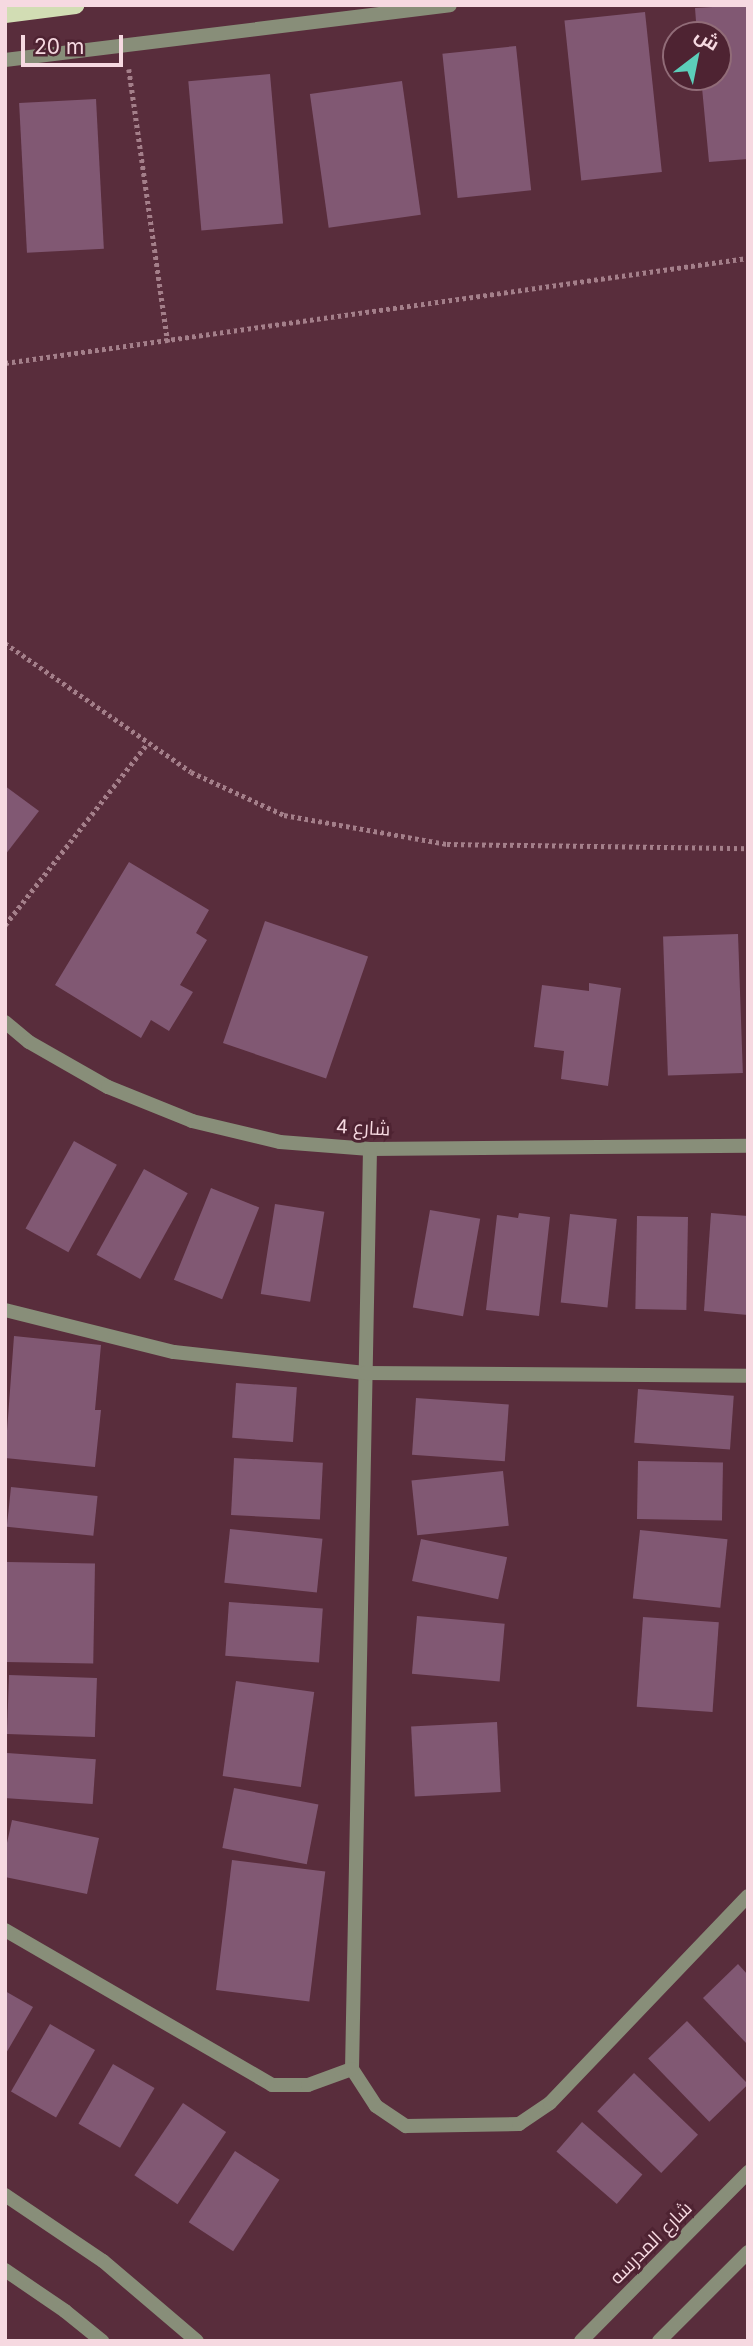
<!DOCTYPE html>
<meta charset="utf-8">
<style>
body{margin:0}
#map{position:relative;width:753px;height:2346px;overflow:hidden;background:#592d3c;font-family:Inter,Cairo,sans-serif}
div>[style]{position:absolute}
[style*='--x']{left:calc(var(--x)*1px);top:calc(var(--y)*1px);width:calc(var(--w)*1px);rotate:calc(var(--a)*1deg)}
.building>*{inset:0;background:#815873;transform-origin:0 0}
.path>*{height:4.5px;margin-top:-2.25px;transform-origin:0;background:repeating-linear-gradient(90deg,#a47f8a 0 3.5px,transparent 0 7px)}
.street>*{height:14px;margin:-7px;padding:0 7px;transform-origin:7px;border-radius:7px;background:#888e79}
.primary>*{height:18px;margin:-9px;padding:0 9px;transform-origin:9px;border-radius:9px;background:#d2ddb4}
span{translate:-50% -50%;white-space:nowrap;text-align:center;line-height:1.15;-webkit-text-stroke:6px #4e2332;paint-order:stroke}
.street-label{font-size:19px;color:#f6d9e1}
.frame{position:absolute;inset:0;border:7px solid #f6d9e1;pointer-events:none}
.north{position:absolute;left:662px;top:21px;width:70px;height:70px;box-sizing:border-box;background:#4e2332;border:2px solid #916c78;border-radius:50%;rotate:32deg;font-size:19px;font-weight:700;line-height:28px;text-align:center;color:#f6d9e1}
.north::after{content:'';display:block;margin:auto;width:24px;height:32px;background:#5cceba;clip-path:polygon(50% 0,100% 100%,50% 72%,0 100%)}
.scale{position:absolute;left:21px;top:35px;width:102px;height:32px;box-sizing:border-box;border:4px solid #f6d9e1;border-top:0;padding-left:9px;font-size:21px;line-height:24px;white-space:nowrap;color:#f6d9e1;-webkit-text-stroke:5px #4e2332;paint-order:stroke}
</style>
<div id="map">
<div class="building">
<i style="clip-path:polygon(748px 5px,748px 159px,709px 162px,701px 77px,718px 77px,718px 35px,697px 35px,695px 8px)"></i>
<i style="left:645px;top:12px;width:161px;height:81px;rotate:84deg"></i>
<i style="left:516px;top:46px;width:145px;height:74px;rotate:84deg"></i>
<i style="left:270px;top:74px;width:150px;height:82px;rotate:85deg"></i>
<i style="left:402px;top:81px;width:135px;height:93px;rotate:82deg"></i>
<i style="left:96px;top:99px;width:150px;height:77px;rotate:87deg"></i>
<i style="clip-path:polygon(5px 786px,39px 811px,5px 855px)"></i>
<i style="clip-path:polygon(129px 862px,209px 910px,196px 933px,207px 940px,180px 985px,193px 992px,169px 1031px,151px 1020px,141px 1038px,55px 985px)"></i>
<i style="left:265px;top:921px;width:109px;height:129px;rotate:19deg"></i>
<i style="left:738px;top:934px;width:139px;height:75px;rotate:88deg"></i>
<i style="clip-path:polygon(589px 983px,621px 988px,608px 1086px,561px 1079px,564px 1051px,534px 1047px,542px 985px,589px 991px)"></i>
<i style="left:74px;top:1141px;width:49px;height:100px;rotate:29deg"></i>
<i style="left:144px;top:1169px;width:50px;height:98px;rotate:29deg"></i>
<i style="left:211px;top:1188px;width:52px;height:99px;rotate:22deg"></i>
<i style="left:275px;top:1204px;width:50px;height:91px;rotate:9deg"></i>
<i style="left:430px;top:1210px;width:51px;height:99px;rotate:10deg"></i>
<i style="clip-path:polygon(519px 1213px,550px 1217px,539px 1316px,486px 1310px,497px 1215px,518px 1218px)"></i>
<i style="clip-path:polygon(711px 1213px,748px 1216px,748px 1315px,704px 1311px)"></i>
<i style="left:570px;top:1214px;width:47px;height:89px;rotate:6deg"></i>
<i style="left:637px;top:1216px;width:51px;height:93px;rotate:1deg"></i>
<i style="clip-path:polygon(14px 1336px,101px 1345px,95px 1410px,101px 1410px,95px 1467px,5px 1458px)"></i>
<i style="left:236px;top:1383px;width:61px;height:55px;rotate:4deg"></i>
<i style="left:638px;top:1389px;width:96px;height:54px;rotate:4deg"></i>
<i style="left:416px;top:1398px;width:93px;height:57px;rotate:4deg"></i>
<i style="left:234px;top:1458px;width:89px;height:57px;rotate:3deg"></i>
<i style="left:638px;top:1461px;width:85px;height:58px;rotate:1deg"></i>
<i style="left:503px;top:1471px;width:55px;height:92px;rotate:84deg"></i>
<i style="left:11px;top:1487px;width:87px;height:40px;rotate:6deg"></i>
<i style="left:230px;top:1529px;width:93px;height:54px;rotate:6deg"></i>
<i style="left:640px;top:1530px;width:88px;height:69px;rotate:6deg"></i>
<i style="left:421px;top:1539px;width:88px;height:43px;rotate:12deg"></i>
<i style="left:7px;top:1562px;width:88px;height:100px;rotate:1deg"></i>
<i style="left:229px;top:1602px;width:94px;height:54px;rotate:4deg"></i>
<i style="left:417px;top:1616px;width:88px;height:58px;rotate:5deg"></i>
<i style="left:643px;top:1617px;width:76px;height:90px;rotate:4deg"></i>
<i style="left:9px;top:1675px;width:88px;height:59px;rotate:2deg"></i>
<i style="left:236px;top:1681px;width:79px;height:96px;rotate:8deg"></i>
<i style="left:497px;top:1722px;width:70px;height:86px;rotate:87deg"></i>
<i style="left:7px;top:1753px;width:89px;height:45px;rotate:4deg"></i>
<i style="left:234px;top:1788px;width:86px;height:61px;rotate:11deg"></i>
<i style="clip-path:polygon(12px 1820px,99px 1838px,87px 1894px,5px 1877px,5px 1852px)"></i>
<i style="left:232px;top:1860px;width:94px;height:131px;rotate:7deg"></i>
<i style="clip-path:polygon(738px 1964px,748px 1975px,748px 2045px,703px 1998px)"></i>
<i style="clip-path:polygon(5px 1991px,33px 2007px,5px 2055px)"></i>
<i style="left:687px;top:2021px;width:88px;height:54px;rotate:46deg"></i>
<i style="left:50px;top:2024px;width:52px;height:78px;rotate:30deg"></i>
<i style="left:113px;top:2064px;width:48px;height:69px;rotate:30deg"></i>
<i style="left:634px;top:2073px;width:89px;height:53px;rotate:44deg"></i>
<i style="left:183px;top:2103px;width:52px;height:87px;rotate:34deg"></i>
<i style="left:582px;top:2122px;width:80px;height:39px;rotate:41deg"></i>
<i style="left:235px;top:2151px;width:53px;height:85px;rotate:33deg"></i>
</div>
<div class="path">
<i style="--x:129;--y:69;--w:276;--a:81.9"></i>
<i style="--x:5;--y:363;--w:750;--a:-8.04"></i>
<i style="--x:5;--y:643;--w:226;--a:34.7"></i>
<i style="--x:191;--y:772;--w:102;--a:24.8"></i>
<i style="--x:284;--y:815;--w:166;--a:10.1"></i>
<i style="--x:447;--y:844;--w:301;--a:0.8"></i>
<i style="--x:5;--y:925;--w:230;--a:-51.9"></i>
</div>
<div class="street">
<i style="--x:5;--y:60;--w:448;--a:-7"></i>
<i style="--x:5;--y:1022;--w:31;--a:40"></i>
<i style="--x:29;--y:1042;--w:91;--a:29.7"></i>
<i style="--x:108;--y:1087;--w:91;--a:22"></i>
<i style="--x:192;--y:1121;--w:90;--a:13.4"></i>
<i style="--x:280;--y:1142;--w:90;--a:4.4"></i>
<i style="--x:370;--y:1149;--w:378;--a:-0.5"></i>
<i style="--x:370;--y:1149;--w:920;--a:91.12"></i>
<i style="--x:352;--y:2069;--w:44;--a:57"></i>
<i style="--x:376;--y:2106;--w:36;--a:34"></i>
<i style="--x:406;--y:2126;--w:113;--a:-1"></i>
<i style="--x:519;--y:2124;--w:37;--a:-34"></i>
<i style="--x:550;--y:2103;--w:286;--a:-46.3"></i>
<i style="--x:5;--y:1310;--w:174;--a:14"></i>
<i style="--x:174;--y:1352;--w:192;--a:6.3"></i>
<i style="--x:365;--y:1373;--w:383;--a:0.4"></i>
<i style="--x:5;--y:1930;--w:309;--a:30.1"></i>
<i style="--x:272;--y:2085;--w:36;--a:0"></i>
<i style="--x:308;--y:2085;--w:47;--a:-20"></i>
<i style="--x:5;--y:2195;--w:118;--a:34"></i>
<i style="--x:103;--y:2261;--w:123;--a:40.4"></i>
<i style="--x:5;--y:2270;--w:73;--a:34.3"></i>
<i style="--x:65;--y:2311;--w:48;--a:39"></i>
<i style="--x:581;--y:2341;--w:238;--a:-45.3"></i>
<i style="--x:659;--y:2341;--w:126;--a:-45"></i>
</div>
<div class="primary">
<i style="--x:5;--y:14;--w:71;--a:-7.3"></i>
</div>
<div class="street-label">
<span style="left:363px;top:1128px;rotate:3deg">شارع 4</span>
<span style="left:651px;top:2243px;rotate:-45deg">شارع المدرسه</span>
</div>
<div class="frame"></div>
<div class="north">ش</div>
<div class="scale">20 m</div>
</div>
